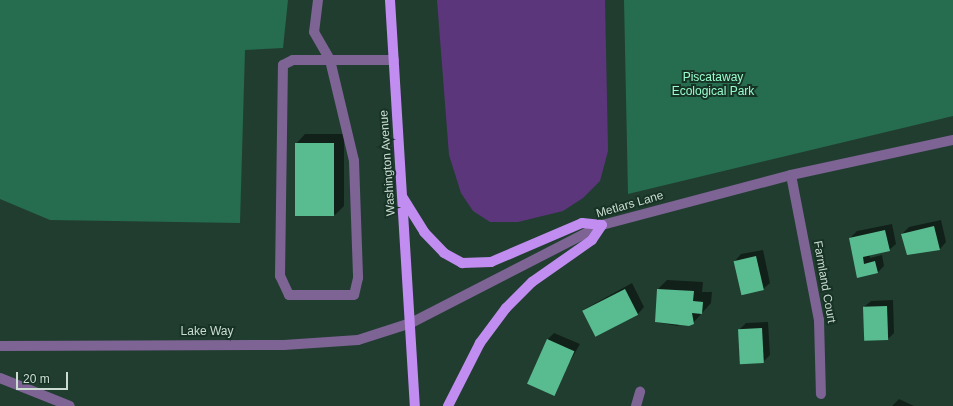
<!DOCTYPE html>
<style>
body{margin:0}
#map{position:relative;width:953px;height:406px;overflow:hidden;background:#213d30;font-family:Helvetica,sans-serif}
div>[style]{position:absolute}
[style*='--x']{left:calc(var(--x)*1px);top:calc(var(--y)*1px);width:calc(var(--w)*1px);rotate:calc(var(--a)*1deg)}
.green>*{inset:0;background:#266c4e}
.water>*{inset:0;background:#5c367a}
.shadow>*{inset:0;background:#0007}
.building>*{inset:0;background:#59bc90;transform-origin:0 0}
.minor>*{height:10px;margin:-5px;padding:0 5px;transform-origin:5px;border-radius:5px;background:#7d6494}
.major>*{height:10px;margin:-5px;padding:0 5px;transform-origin:5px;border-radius:5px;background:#c28df0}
span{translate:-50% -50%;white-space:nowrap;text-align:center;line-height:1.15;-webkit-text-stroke:4px #173326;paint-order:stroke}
.park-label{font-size:12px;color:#98fccc}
.street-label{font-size:12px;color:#ccdcd3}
.scale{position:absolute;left:16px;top:372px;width:52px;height:18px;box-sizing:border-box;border:2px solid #ccdcd3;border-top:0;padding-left:5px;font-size:12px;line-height:14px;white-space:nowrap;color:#ccdcd3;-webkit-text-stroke:3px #173326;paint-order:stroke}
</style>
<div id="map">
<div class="green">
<i style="clip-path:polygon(0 0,288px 0,283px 48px,245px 50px,240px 223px,50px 220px,0 199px)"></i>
<i style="clip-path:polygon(624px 0,953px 0,953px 116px,628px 194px)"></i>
</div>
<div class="water">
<i style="clip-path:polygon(437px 0,605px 0,608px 151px,600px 181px,583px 198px,563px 211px,518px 222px,490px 222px,473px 211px,461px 193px,449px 155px)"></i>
</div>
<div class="shadow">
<i style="clip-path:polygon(305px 134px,344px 134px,344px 206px,335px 215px,296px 144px)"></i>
<i style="clip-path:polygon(941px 220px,946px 242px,940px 249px,902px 234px,909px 227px)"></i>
<i style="clip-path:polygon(892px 224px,896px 244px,889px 250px,870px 254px,870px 258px,882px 255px,884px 266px,878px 272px,858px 277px,850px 238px,857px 231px)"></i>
<i style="clip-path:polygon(763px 250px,770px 283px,763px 289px,735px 261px,741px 254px)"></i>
<i style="clip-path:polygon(667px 280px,703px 282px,702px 292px,712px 292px,711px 303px,693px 323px,681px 322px,678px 326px,656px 322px,658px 289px)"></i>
<i style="clip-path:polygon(632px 283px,644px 307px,638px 314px,594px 332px,583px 310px)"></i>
<i style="clip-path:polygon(893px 300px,894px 333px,888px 339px,864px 307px,871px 301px)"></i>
<i style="clip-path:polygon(768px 322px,770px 355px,763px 362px,739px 330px,746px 323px)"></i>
<i style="clip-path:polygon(554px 333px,580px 344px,552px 393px,547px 340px)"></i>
<i style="clip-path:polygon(899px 399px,914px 406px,892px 406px)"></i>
</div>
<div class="building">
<i style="left:295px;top:143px;width:39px;height:73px"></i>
<i style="clip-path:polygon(934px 226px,940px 250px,907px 255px,901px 234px)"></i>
<i style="clip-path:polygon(885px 230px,890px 251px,863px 257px,864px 264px,875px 261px,878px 273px,857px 278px,849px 238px)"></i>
<i style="left:756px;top:256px;width:35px;height:23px;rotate:77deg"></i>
<i style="left:625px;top:289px;width:29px;height:48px;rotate:63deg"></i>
<i style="clip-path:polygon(657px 289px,694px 291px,693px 301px,703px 302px,702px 314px,692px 313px,694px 324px,689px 326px,655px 322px)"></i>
<i style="left:887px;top:306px;width:34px;height:24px;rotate:88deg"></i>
<i style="left:762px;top:328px;width:35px;height:24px;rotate:87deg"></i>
<i style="left:547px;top:339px;width:30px;height:49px;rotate:24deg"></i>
</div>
<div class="minor">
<i style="--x:318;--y:0;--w:32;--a:97"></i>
<i style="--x:314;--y:32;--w:32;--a:60"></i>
<i style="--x:330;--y:60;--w:104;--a:76.6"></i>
<i style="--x:354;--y:161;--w:117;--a:88"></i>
<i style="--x:358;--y:278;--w:17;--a:103"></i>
<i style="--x:354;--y:295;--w:65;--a:180"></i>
<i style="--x:289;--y:295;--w:21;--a:-115"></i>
<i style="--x:280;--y:276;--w:211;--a:-89.2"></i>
<i style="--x:283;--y:65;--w:11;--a:-27"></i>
<i style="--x:293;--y:60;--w:101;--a:0"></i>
<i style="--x:791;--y:175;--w:148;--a:79.1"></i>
<i style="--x:819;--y:320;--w:74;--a:88.5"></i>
<i style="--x:0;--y:346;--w:284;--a:-0.2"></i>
<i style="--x:284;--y:345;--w:74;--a:-3.9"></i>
<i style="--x:358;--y:340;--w:56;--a:-17.8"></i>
<i style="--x:411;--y:323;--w:215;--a:-27.2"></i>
<i style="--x:602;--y:225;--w:196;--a:-14.8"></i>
<i style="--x:791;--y:175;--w:166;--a:-12.2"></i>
<i style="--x:0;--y:378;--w:75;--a:21.8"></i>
<i style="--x:636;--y:406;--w:15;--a:-74"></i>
</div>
<div class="major">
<i style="--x:390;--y:0;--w:407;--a:86.5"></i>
<i style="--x:403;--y:198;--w:40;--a:58"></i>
<i style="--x:424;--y:232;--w:29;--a:46"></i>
<i style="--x:444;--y:253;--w:21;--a:29"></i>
<i style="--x:462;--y:263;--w:29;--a:-2"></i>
<i style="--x:491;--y:262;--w:99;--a:-23.2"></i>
<i style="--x:582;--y:223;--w:20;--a:6"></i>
<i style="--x:602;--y:225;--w:18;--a:124"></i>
<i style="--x:592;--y:240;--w:73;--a:145"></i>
<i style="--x:532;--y:282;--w:37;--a:135"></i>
<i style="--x:506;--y:308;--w:44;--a:126.6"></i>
<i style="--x:480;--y:343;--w:71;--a:116.9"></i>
</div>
<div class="park-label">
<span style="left:713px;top:85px">Piscataway<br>Ecological Park</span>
</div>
<div class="street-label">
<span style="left:388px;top:163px;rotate:-94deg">Washington Avenue</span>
<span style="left:630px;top:205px;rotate:-16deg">Metlars Lane</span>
<span style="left:824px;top:282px;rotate:80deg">Farmland Court</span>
<span style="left:207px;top:332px">Lake Way</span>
</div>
<div class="scale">20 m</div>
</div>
